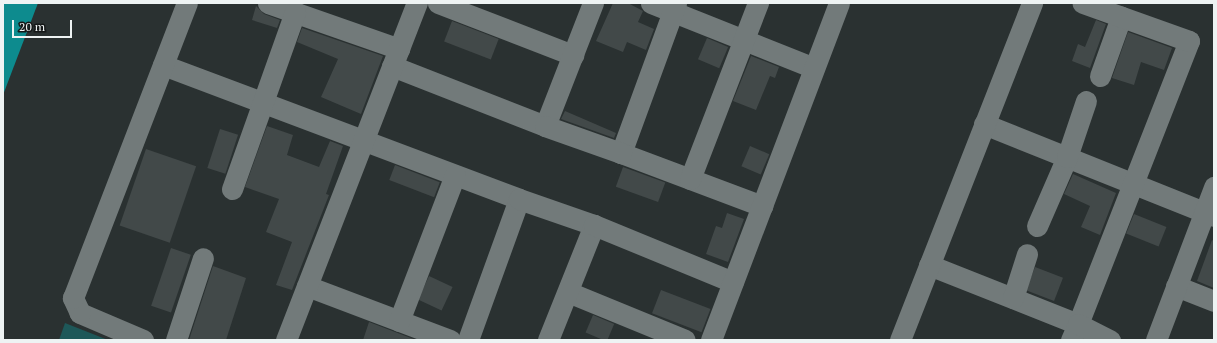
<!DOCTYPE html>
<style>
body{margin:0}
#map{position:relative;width:1217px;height:343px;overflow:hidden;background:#2a3131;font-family:"PT Serif",serif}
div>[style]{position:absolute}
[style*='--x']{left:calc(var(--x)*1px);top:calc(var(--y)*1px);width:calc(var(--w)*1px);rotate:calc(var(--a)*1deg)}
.green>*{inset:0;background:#1e5859}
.water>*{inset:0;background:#0d8b8e}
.building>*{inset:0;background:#424949;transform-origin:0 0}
.minor>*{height:21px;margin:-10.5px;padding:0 10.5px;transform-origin:10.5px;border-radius:10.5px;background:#727a7a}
span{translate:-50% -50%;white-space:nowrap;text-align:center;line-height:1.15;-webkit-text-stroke:4px #151818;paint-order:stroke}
.frame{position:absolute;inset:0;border:4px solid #eef3f3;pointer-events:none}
.scale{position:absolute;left:12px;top:20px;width:60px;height:18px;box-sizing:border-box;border:2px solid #eef3f3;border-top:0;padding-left:5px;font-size:12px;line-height:14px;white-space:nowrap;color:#eef3f3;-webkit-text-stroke:3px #151818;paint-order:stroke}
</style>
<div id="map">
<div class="green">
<i style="clip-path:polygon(65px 323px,108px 340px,59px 340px)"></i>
</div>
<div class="water">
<i style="clip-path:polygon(3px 3px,38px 3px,3px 95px)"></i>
</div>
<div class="building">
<i style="clip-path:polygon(613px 3px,628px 3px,643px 11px,638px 22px,654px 29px,646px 50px,627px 42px,623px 52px,596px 41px)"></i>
<i style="clip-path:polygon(256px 6px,264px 14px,280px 20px,277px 28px,252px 20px)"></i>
<i style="clip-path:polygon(1096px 20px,1106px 24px,1090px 68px,1072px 61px,1078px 44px,1085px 47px)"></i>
<i style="left:452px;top:21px;width:50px;height:22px;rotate:21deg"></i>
<i style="clip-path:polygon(302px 28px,383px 56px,361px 114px,321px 97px,338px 59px,297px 42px)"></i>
<i style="clip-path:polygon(1128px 32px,1172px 48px,1164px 70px,1141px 62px,1134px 85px,1112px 78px)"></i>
<i style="left:707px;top:38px;width:23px;height:23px;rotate:23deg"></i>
<i style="clip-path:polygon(751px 56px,779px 67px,775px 78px,770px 76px,756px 110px,733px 101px)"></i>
<i style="clip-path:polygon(565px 111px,616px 133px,614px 138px,561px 119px)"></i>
<i style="clip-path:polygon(267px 126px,293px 135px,287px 155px,319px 167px,330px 141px,343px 146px,326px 194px,329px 195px,292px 290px,276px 285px,292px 242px,266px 232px,279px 199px,245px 187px)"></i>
<i style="left:220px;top:129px;width:19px;height:41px;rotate:18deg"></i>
<i style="left:750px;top:146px;width:21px;height:22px;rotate:23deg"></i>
<i style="left:146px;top:149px;width:53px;height:81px;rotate:19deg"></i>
<i style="left:395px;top:165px;width:48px;height:16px;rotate:21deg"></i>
<i style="left:623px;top:167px;width:45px;height:21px;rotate:20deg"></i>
<i style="clip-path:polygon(1073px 174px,1116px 193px,1100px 235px,1081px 227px,1090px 206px,1064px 194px)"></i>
<i style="clip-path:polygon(727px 213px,744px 219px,728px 262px,706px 254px,716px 226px,722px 228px)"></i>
<i style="left:1134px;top:214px;width:35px;height:21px;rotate:22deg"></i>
<i style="clip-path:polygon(1212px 240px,1214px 241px,1214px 288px,1197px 281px)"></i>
<i style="left:171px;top:248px;width:21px;height:61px;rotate:19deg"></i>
<i style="clip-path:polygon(213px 266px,246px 278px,226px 340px,189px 340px)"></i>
<i style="left:1035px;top:267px;width:30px;height:25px;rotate:21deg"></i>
<i style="left:429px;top:276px;width:26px;height:26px;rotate:25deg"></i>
<i style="left:661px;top:290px;width:53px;height:25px;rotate:21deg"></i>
<i style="left:593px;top:315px;width:23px;height:19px;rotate:23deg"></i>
<i style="clip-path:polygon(369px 322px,395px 332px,416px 340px,363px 340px)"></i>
</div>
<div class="minor">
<i style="--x:268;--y:3;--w:139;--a:19.3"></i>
<i style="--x:438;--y:3;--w:145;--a:21.1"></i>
<i style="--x:651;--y:3;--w:175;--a:21.7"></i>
<i style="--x:676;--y:3;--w:160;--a:110.1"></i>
<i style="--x:621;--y:153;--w:151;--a:20.6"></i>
<i style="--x:163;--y:65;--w:380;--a:20.6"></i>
<i style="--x:519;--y:199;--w:150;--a:109.9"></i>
<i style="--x:392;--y:66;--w:164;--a:21.4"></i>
<i style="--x:545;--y:126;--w:132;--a:-68.7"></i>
<i style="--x:1100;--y:76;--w:63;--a:-70.4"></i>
<i style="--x:984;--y:124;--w:248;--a:21.8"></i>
<i style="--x:545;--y:126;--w:81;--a:19.6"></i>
<i style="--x:690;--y:179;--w:189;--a:-68.9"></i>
<i style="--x:232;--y:189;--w:188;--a:-70.4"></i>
<i style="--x:519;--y:199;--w:79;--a:19.1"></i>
<i style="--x:1037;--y:226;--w:75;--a:-66.5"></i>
<i style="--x:1067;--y:157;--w:59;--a:-71.3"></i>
<i style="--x:929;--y:265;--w:160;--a:21.6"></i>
<i style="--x:1078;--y:324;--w:304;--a:-68.6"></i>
<i style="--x:1189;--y:41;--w:113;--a:-160.3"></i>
<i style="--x:307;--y:286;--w:153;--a:20.7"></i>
<i style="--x:1176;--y:286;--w:41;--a:21.5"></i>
<i style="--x:568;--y:292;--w:126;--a:22.3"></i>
<i style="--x:1013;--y:298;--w:46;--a:-72.3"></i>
<i style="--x:399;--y:321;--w:156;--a:-69"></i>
<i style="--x:143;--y:340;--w:69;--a:-156.8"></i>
<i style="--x:80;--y:313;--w:17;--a:-115"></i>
<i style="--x:73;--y:298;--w:316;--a:-68.9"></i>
<i style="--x:176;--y:340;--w:86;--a:-71.8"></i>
<i style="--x:286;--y:340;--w:362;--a:-68.8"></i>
<i style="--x:548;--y:340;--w:124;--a:-68.2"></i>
<i style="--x:594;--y:225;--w:150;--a:22.3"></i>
<i style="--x:711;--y:340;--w:360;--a:-69.2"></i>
<i style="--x:900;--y:340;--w:362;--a:-68.6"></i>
<i style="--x:1071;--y:340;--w:17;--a:-66"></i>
<i style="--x:1078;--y:324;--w:36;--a:27"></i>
<i style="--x:1156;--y:340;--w:164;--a:-69.2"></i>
</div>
<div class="frame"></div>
<div class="scale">20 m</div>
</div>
